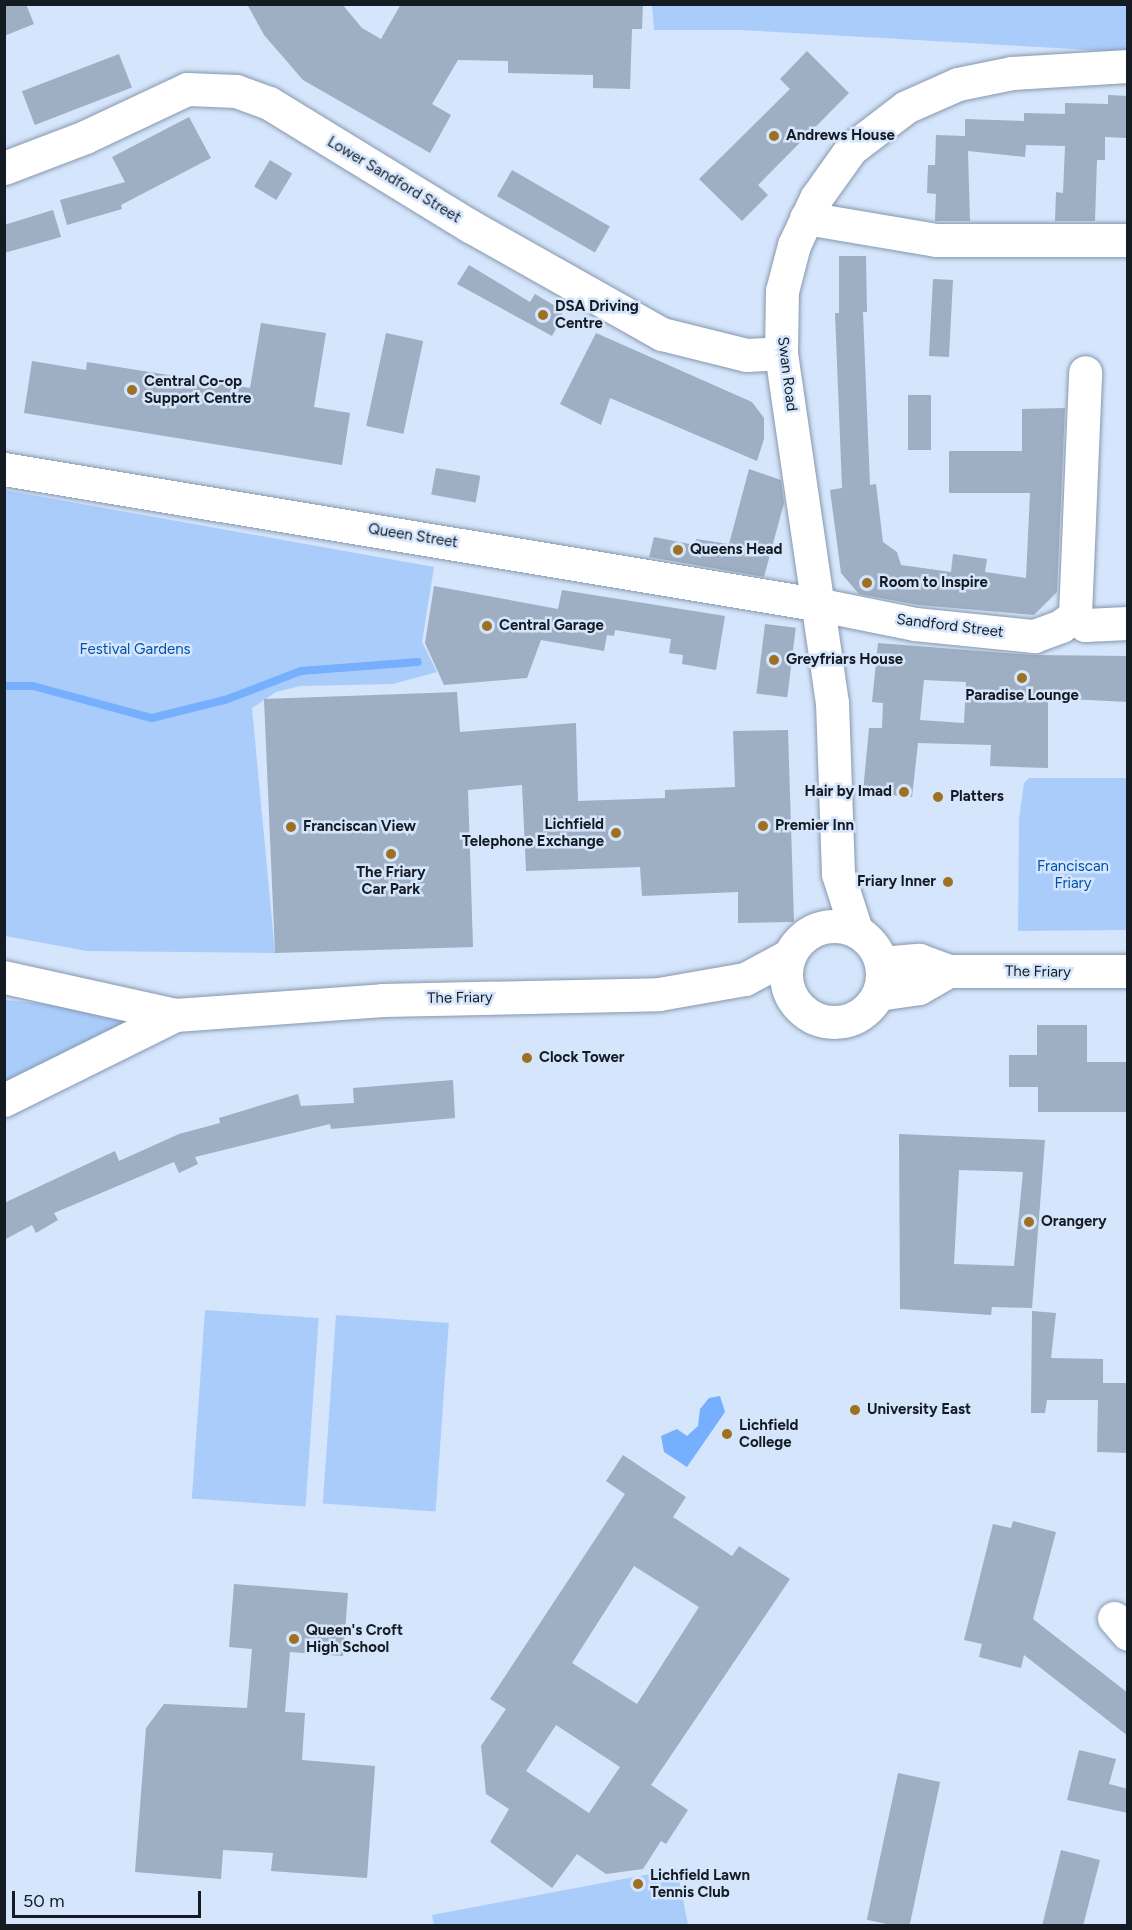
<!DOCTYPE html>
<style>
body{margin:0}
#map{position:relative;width:1132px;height:1930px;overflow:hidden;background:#d4e5fc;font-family:Figtree,sans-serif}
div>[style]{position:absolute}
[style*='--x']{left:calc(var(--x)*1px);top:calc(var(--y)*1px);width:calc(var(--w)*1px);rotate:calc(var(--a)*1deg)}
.green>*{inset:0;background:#aaccfb;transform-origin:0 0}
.water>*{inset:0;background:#76affe}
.stream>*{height:8px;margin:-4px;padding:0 4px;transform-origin:4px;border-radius:4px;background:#76affe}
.building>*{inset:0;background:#9eaec3;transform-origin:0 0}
.roads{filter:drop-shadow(0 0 2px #8897ad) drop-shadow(0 0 2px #8897ad)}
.minor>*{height:33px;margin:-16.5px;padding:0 16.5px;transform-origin:16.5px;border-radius:16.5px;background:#fff}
.minor>.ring{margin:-16.5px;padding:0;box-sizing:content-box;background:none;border:33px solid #fff;border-radius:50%}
.dots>*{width:16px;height:16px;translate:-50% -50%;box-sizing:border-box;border:3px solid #d4e5fc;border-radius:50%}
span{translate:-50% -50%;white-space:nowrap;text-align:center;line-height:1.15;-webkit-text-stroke:5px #d4e5fc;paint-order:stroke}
.poi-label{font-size:15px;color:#151b23;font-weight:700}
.left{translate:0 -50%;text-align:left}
.right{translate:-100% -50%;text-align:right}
.street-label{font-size:15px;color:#151b23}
.park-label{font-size:15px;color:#0052ac}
.frame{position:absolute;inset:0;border:6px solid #151b23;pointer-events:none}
.scale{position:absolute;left:12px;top:1891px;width:189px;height:27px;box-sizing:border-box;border:3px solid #151b23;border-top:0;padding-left:8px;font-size:18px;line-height:21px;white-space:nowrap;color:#151b23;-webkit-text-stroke:4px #d4e5fc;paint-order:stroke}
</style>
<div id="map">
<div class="green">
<i style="clip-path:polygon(652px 5px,1127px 5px,1127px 52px,740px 30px,654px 30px)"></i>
<i style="clip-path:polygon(4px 490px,434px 567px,422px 642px,437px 672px,393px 684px,300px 686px,276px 692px,252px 708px,275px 953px,87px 951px,5px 936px)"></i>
<i style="clip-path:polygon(1029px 778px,1127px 778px,1127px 930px,1018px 931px,1019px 819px,1024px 783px)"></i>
<i style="clip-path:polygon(5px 1000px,128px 1012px,132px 1029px,5px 1086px)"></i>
<i style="left:205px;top:1310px;width:114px;height:189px;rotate:4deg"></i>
<i style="left:336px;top:1315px;width:113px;height:189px;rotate:4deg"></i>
<i style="clip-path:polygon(677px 1869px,688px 1925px,434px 1925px,432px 1915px)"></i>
</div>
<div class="water">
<i style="clip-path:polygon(720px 1396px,725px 1412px,687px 1467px,664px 1452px,661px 1436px,677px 1429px,687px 1436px,698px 1426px,700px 1409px,709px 1398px)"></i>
</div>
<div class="stream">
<i style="--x:4;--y:686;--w:29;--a:0"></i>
<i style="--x:33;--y:686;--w:123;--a:15.1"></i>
<i style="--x:152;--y:718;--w:75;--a:-13.9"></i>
<i style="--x:225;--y:700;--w:81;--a:-20.9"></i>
<i style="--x:301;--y:671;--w:117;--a:-4.4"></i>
</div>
<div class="building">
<i style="clip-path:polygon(4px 4px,26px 4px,34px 24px,4px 36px)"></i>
<i style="clip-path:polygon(247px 4px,342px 4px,362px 28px,381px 39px,401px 4px,643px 4px,642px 29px,632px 29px,630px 89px,593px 88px,593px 75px,508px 73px,508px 61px,458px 60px,432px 104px,451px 115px,430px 153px,303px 80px,264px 35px)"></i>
<i style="clip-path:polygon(807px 51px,849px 93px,758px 185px,768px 195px,742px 221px,699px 179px,790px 89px,780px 79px)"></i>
<i style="left:119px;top:54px;width:36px;height:104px;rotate:69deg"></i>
<i style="clip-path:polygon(1108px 95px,1128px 96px,1128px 138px,1105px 137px,1105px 160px,1097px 160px,1095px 221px,1055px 221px,1056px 192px,1063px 193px,1065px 146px,1026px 145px,1025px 157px,968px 151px,970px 221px,935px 221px,936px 194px,927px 193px,928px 165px,935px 165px,936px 135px,965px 136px,965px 119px,1024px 121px,1024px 113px,1065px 114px,1065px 103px,1108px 104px)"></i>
<i style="clip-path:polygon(189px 117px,211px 158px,121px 205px,122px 209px,67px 225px,60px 200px,125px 182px,112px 157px)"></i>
<i style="left:270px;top:160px;width:26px;height:31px;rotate:31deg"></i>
<i style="left:512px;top:170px;width:113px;height:30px;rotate:30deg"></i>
<i style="clip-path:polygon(53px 210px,61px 237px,4px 253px,4px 225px)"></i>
<i style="clip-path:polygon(839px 256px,866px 256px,867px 312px,863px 312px,870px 485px,876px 484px,883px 542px,897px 552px,901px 565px,951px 572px,953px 554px,987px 559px,985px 572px,1026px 578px,1030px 493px,949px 493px,949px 451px,1022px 451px,1022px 409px,1065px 408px,1057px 592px,1034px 615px,918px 605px,859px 594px,841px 573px,830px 490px,842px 488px,835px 313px,839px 313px)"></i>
<i style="clip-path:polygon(469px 265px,530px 302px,535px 294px,562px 310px,562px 318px,552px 336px,457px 284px)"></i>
<i style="left:933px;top:279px;width:20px;height:77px;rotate:3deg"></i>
<i style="clip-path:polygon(261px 323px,326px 333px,314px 407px,350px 413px,342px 465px,24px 413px,32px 361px,86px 370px,87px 362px,250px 388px)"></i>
<i style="left:386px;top:333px;width:38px;height:95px;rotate:12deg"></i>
<i style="clip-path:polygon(596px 333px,752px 402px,764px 418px,764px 439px,757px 461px,610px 398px,601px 425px,560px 404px)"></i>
<i style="left:908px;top:395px;width:23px;height:55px"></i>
<i style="left:436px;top:468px;width:45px;height:27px;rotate:10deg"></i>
<i style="clip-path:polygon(749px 469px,781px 480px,784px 503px,764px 577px,649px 557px,654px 537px,695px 545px,696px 539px,729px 544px)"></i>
<i style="clip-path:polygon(434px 586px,558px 609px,562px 590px,725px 616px,716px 670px,682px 664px,683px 655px,669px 653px,671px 639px,615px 630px,614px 636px,607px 635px,604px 651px,541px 640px,527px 678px,444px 685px,425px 643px)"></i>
<i style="left:765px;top:624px;width:31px;height:70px;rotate:7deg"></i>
<i style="clip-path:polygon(evenodd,878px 643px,1032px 655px,1128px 656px,1128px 702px,1048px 698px,1048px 768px,990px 766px,991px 745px,918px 743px,912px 797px,863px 792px,869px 728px,882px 728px,883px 703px,872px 702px,878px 643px,924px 680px,966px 682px,964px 723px,920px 720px,924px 680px)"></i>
<i style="clip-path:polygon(457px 692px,460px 732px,576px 723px,578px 801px,665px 798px,665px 790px,735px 787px,733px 731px,788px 730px,794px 922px,738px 923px,738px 892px,642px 896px,640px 867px,526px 871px,522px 785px,468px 790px,473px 947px,275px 953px,264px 699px)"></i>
<i style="clip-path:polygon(1037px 1025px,1087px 1025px,1087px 1062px,1128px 1062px,1128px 1112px,1038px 1112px,1038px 1087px,1009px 1087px,1009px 1055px,1037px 1055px)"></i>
<i style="clip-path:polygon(453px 1080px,455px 1118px,331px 1129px,330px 1124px,195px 1157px,198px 1164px,179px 1173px,174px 1162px,54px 1213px,58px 1220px,36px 1233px,32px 1225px,4px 1240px,4px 1203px,115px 1151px,119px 1161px,179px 1134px,220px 1123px,219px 1118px,298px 1094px,301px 1106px,354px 1103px,353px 1088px)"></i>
<i style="clip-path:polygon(evenodd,899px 1134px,1045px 1140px,1032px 1308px,992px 1307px,991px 1315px,900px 1309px,899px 1134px,959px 1170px,1023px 1172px,1014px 1266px,954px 1264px,959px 1170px)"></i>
<i style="clip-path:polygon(1032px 1311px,1056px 1313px,1051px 1358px,1103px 1359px,1103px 1383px,1128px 1383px,1128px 1453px,1097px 1452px,1098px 1400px,1047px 1400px,1045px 1413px,1031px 1413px)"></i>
<i style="clip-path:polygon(evenodd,623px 1455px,686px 1497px,673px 1517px,732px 1556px,739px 1546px,790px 1579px,651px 1785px,688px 1810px,666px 1844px,661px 1841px,643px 1869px,606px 1874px,577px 1854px,552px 1888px,490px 1842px,509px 1809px,486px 1794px,481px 1746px,506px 1709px,490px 1699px,625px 1494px,606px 1481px,623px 1455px,634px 1566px,699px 1607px,637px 1704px,572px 1663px,634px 1566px,623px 1455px,556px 1725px,620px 1767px,589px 1813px,526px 1771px,556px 1725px)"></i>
<i style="clip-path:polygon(1013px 1521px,1056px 1532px,1033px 1619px,1128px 1693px,1128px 1736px,1024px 1655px,1021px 1668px,979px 1657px,982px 1644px,964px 1640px,993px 1524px,1011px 1528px)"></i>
<i style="clip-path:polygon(234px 1584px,348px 1593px,343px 1656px,290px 1652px,285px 1712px,305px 1713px,302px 1760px,375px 1766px,367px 1878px,271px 1871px,273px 1853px,223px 1850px,221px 1879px,135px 1872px,146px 1728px,164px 1704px,247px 1708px,252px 1649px,229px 1647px)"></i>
<i style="clip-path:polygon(1079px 1750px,1116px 1759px,1109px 1784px,1128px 1789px,1128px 1813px,1067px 1800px)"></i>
<i style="left:898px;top:1773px;width:43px;height:150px;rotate:12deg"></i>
<i style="clip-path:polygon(1061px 1850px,1100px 1860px,1083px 1926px,1042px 1926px)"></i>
</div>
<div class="roads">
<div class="minor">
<i style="--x:4;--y:168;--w:87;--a:-20.9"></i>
<i style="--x:85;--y:137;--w:113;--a:-25.2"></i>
<i style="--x:187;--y:89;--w:49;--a:2.3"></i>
<i style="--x:236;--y:91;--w:35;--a:20"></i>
<i style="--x:269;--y:103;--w:236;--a:31.5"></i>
<i style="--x:470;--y:226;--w:220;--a:29.4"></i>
<i style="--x:662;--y:334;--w:87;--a:14"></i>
<i style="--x:746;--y:355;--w:35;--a:-3"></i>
<i style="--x:806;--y:218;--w:132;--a:9.6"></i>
<i style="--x:936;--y:240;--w:192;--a:0"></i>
<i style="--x:4;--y:469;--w:828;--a:9.45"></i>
<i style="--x:821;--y:605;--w:96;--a:11.4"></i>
<i style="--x:915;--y:624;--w:120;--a:5.8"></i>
<i style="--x:1034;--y:636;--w:29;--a:-20"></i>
<i style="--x:1061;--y:626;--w:18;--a:-38"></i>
<i style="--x:1075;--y:615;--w:243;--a:-87.6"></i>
<i style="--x:1075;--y:615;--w:14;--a:45"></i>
<i style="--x:1085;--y:625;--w:43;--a:-2.7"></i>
<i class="ring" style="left:786px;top:926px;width:63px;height:63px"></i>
<i style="--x:856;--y:930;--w:59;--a:-107.8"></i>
<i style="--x:838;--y:874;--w:171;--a:-92"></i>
<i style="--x:832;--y:703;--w:354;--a:-98.3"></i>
<i style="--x:781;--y:353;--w:62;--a:-89.1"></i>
<i style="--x:782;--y:291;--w:48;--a:-75.4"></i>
<i style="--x:794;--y:245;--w:52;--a:-64.9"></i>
<i style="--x:816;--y:198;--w:60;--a:-54.5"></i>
<i style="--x:851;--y:149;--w:69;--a:-37.4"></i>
<i style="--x:906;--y:107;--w:57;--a:-23.9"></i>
<i style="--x:958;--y:84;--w:55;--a:-11.5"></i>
<i style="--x:1012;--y:73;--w:116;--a:-3.5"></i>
<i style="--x:881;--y:963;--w:38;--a:-5"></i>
<i style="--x:919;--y:960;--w:32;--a:20"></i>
<i style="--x:949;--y:971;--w:179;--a:0"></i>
<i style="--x:4;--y:977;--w:175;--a:12.5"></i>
<i style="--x:175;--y:1015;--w:208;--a:-4.1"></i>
<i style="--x:382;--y:1000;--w:277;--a:-1.2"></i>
<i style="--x:659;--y:994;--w:87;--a:-9.9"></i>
<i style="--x:745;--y:979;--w:49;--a:-28.1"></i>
<i style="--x:878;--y:994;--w:41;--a:-8.3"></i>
<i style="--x:919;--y:988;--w:34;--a:-30"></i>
<i style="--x:4;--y:1100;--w:191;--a:-26.4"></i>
<i style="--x:1114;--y:1618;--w:21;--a:49"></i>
</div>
</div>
<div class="dots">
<i style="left:774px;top:136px;background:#9e7122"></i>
<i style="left:543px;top:315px;background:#9e7122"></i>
<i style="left:132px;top:390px;background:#9e7122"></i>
<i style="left:678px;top:550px;background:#9e7122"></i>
<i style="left:867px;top:583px;background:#9e7122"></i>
<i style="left:487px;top:626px;background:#9e7122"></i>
<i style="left:774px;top:660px;background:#9e7122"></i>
<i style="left:1022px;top:678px;background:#9e7122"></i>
<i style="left:904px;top:792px;background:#9e7122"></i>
<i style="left:938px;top:797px;background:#9e7122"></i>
<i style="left:763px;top:826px;background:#9e7122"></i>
<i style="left:291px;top:827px;background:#9e7122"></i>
<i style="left:616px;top:833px;background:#9e7122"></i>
<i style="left:391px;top:854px;background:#9e7122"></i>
<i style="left:948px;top:882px;background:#9e7122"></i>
<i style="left:527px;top:1058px;background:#9e7122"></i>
<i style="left:1029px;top:1222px;background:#9e7122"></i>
<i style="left:855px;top:1410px;background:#9e7122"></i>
<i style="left:727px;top:1434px;background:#9e7122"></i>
<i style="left:294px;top:1639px;background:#9e7122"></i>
<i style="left:638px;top:1884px;background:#9e7122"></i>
</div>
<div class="poi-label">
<span class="left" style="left:786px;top:136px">Andrews House</span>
<span class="left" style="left:555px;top:315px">DSA Driving<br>Centre</span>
<span class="left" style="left:144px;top:390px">Central Co-op<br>Support Centre</span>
<span class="left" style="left:690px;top:550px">Queens Head</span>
<span class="left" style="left:879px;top:583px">Room to Inspire</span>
<span class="left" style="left:499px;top:626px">Central Garage</span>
<span class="left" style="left:786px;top:660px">Greyfriars House</span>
<span style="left:1022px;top:696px">Paradise Lounge</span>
<span class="right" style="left:892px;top:792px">Hair by Imad</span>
<span class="left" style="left:950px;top:797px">Platters</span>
<span class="right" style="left:604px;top:833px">Lichfield<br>Telephone Exchange</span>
<span class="left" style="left:775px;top:826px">Premier Inn</span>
<span class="left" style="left:303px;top:827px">Franciscan View</span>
<span style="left:391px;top:881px">The Friary<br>Car Park</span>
<span class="right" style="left:936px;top:882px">Friary Inner</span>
<span class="left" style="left:539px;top:1058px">Clock Tower</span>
<span class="left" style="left:1041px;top:1222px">Orangery</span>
<span class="left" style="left:867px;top:1410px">University East</span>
<span class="left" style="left:739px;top:1434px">Lichfield<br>College</span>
<span class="left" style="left:306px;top:1639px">Queen's Croft<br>High School</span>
<span class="left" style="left:650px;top:1884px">Lichfield Lawn<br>Tennis Club</span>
</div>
<div class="street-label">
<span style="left:394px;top:180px;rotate:31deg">Lower Sandford Street</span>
<span style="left:787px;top:374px;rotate:83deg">Swan Road</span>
<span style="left:413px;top:536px;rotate:9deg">Queen Street</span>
<span style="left:950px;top:626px;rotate:7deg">Sandford Street</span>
<span style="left:1038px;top:972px;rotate:1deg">The Friary</span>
<span style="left:460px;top:998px;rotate:-1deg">The Friary</span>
</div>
<div class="park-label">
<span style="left:135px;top:650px">Festival Gardens</span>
<span style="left:1073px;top:875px">Franciscan<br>Friary</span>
</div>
<div class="frame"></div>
<div class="scale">50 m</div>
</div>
